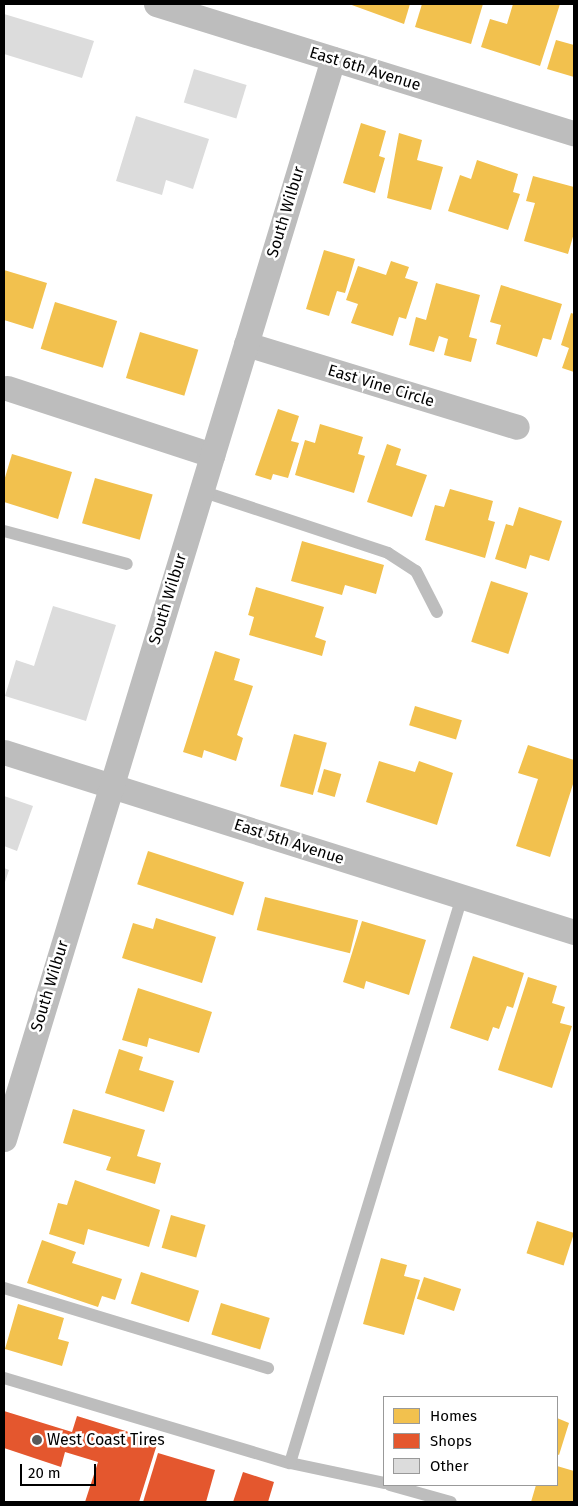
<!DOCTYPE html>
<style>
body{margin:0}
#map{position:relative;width:578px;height:1506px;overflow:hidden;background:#fff;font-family:"Fira Sans",sans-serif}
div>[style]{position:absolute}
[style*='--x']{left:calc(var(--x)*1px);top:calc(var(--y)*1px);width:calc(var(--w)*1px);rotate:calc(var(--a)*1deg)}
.homes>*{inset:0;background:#f2c14e;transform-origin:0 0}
.shops>*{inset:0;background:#e4572e}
.building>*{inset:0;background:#dcdcdc;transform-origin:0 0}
.service>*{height:12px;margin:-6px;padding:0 6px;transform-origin:6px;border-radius:6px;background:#bdbdbd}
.minor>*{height:25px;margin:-12.5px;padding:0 12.5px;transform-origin:12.5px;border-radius:12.5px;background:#bdbdbd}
.dots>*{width:14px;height:14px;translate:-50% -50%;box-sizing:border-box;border:2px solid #fff;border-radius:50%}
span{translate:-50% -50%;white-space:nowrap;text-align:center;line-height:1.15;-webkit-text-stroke:5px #fff;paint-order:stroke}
.street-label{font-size:16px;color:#000}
.poi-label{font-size:16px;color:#000}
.left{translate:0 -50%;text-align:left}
.frame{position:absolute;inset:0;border:5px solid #000;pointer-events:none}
.legend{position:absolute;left:383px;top:1396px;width:175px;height:90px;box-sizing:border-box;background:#fff;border:1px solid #999;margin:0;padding:6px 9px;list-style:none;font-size:15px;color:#000}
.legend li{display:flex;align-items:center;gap:10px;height:25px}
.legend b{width:25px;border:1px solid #999}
.scale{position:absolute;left:20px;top:1464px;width:76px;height:22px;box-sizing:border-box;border:2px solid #000;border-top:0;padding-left:6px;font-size:15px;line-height:18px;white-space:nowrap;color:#000;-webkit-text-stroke:4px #fff;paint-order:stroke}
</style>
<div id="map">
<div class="homes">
<i style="clip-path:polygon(349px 4px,410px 4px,404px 24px)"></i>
<i style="clip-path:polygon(422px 4px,483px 4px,471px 44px,415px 27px)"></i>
<i style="clip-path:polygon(513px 4px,560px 4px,540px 66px,481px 47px,490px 19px,507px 24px)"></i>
<i style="clip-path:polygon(556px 40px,574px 45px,574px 77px,547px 69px)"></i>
<i style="clip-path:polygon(361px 123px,386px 131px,379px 156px,385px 158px,375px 193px,343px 183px)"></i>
<i style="clip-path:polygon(399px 133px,422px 140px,417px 160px,443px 167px,431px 210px,387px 198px)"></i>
<i style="clip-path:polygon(477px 160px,518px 174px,513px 192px,520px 194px,508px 230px,448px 211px,460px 175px,471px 179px)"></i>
<i style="clip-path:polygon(533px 176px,574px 187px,574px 233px,568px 254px,524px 241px,535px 203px,526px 201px)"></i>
<i style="clip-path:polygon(324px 250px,355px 259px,345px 293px,337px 291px,329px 316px,306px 309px)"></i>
<i style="clip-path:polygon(391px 261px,409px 267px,405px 278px,418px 282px,406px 319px,399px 317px,393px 336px,351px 323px,358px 304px,346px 300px,358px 266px,386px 275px)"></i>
<i style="clip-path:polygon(4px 270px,47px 283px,33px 329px,4px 320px)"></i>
<i style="clip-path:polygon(436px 283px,480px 295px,469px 337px,477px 339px,471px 362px,444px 355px,448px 339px,439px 336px,434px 352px,409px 345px,416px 317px,426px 320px)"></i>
<i style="clip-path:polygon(501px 285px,562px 304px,551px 340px,543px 338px,537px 357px,496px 344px,501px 325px,490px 322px)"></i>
<i style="left:55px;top:302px;width:65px;height:49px;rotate:17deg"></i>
<i style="clip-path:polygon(571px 313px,574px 314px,574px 372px,562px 368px,569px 348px,561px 345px)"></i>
<i style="left:140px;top:332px;width:61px;height:48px;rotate:17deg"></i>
<i style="clip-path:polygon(278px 409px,299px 416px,291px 441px,299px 443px,288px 478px,273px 474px,271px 480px,255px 475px)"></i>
<i style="clip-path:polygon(320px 424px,363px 437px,358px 454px,365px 456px,354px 493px,295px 475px,305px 440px,315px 443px)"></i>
<i style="clip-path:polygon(387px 444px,401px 449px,396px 465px,427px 475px,412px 517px,367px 502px)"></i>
<i style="clip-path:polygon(12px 454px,72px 472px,58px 519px,4px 502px,4px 481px)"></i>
<i style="left:95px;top:478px;width:60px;height:47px;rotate:16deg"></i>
<i style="clip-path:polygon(450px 489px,493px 501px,488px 520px,495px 522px,485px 558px,425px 540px,435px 505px,444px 507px)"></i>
<i style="clip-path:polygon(519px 507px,562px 521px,549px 561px,530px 555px,526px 569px,495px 559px,506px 524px,513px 526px)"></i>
<i style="clip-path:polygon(302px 541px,384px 565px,376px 594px,345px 585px,342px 595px,291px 581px)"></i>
<i style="left:491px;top:581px;width:39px;height:64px;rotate:18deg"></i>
<i style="clip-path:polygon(256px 587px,324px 607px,315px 637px,326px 641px,322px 656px,249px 635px,254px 617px,248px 615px)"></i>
<i style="clip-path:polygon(215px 651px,240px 659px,234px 680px,253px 686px,237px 735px,243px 738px,236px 761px,204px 750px,202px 758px,183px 752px)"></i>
<i style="left:415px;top:706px;width:49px;height:20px;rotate:17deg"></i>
<i style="left:294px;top:734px;width:34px;height:54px;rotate:15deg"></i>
<i style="clip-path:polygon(528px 745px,574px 760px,574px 781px,550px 857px,516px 846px,538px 779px,518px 773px)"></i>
<i style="clip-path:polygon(379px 761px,415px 772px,419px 761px,453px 773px,437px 825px,366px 802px)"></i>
<i style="left:324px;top:769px;width:18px;height:24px;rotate:16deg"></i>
<i style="left:148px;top:851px;width:101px;height:35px;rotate:18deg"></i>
<i style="left:265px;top:897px;width:96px;height:34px;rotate:14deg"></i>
<i style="clip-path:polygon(156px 918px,216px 937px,202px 983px,122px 958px,133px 923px,153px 929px)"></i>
<i style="clip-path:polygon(362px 921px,426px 940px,409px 995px,366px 981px,364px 989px,343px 982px)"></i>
<i style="clip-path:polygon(473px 956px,524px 973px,513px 1008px,507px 1006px,499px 1029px,493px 1027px,488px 1041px,450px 1028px)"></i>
<i style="clip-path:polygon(528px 977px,557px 986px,552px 1003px,565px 1007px,560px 1023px,572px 1026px,552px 1088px,498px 1070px)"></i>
<i style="clip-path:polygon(138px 988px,212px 1012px,199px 1053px,149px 1038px,147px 1047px,122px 1040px)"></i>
<i style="clip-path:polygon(119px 1049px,143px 1057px,139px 1070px,174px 1081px,164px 1112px,105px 1093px)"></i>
<i style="clip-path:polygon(73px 1109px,145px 1130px,137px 1156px,161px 1163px,155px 1184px,106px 1170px,111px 1157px,63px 1143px)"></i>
<i style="clip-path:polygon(75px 1180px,160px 1210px,149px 1247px,88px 1229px,84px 1245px,49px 1234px,58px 1203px,67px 1205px)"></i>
<i style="left:171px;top:1215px;width:36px;height:34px;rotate:16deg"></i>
<i style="left:537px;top:1221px;width:39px;height:34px;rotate:18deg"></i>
<i style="clip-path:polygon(42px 1240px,76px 1252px,72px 1263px,122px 1279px,115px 1300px,102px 1296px,98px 1307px,27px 1283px)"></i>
<i style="clip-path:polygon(381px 1258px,407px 1265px,404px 1276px,420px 1280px,404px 1335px,363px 1324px)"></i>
<i style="left:141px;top:1272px;width:61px;height:33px;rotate:18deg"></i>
<i style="left:424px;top:1277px;width:39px;height:23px;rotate:18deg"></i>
<i style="left:221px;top:1303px;width:51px;height:33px;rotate:17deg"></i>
<i style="clip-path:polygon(18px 1304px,64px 1318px,58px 1339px,69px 1342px,62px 1366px,5px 1349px)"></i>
<i style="clip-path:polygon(557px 1418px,569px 1423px,559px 1455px,557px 1454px)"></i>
<i style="clip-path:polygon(557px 1466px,574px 1471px,574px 1502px,531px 1502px,536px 1485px,557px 1485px)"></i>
</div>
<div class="shops">
<i style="clip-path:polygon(4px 1411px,72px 1432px,77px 1416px,158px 1441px,139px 1502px,85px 1502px,98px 1462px,65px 1452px,61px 1467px,4px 1448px)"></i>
<i style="clip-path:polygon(158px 1453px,215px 1470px,206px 1502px,143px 1502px)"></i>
<i style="clip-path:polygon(243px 1472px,274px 1482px,268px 1502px,233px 1502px)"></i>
</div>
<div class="building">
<i style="clip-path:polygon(4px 14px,94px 41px,82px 78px,4px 54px)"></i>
<i style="left:194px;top:69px;width:55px;height:35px;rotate:17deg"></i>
<i style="clip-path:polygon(136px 116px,209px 139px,193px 189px,166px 180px,162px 195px,116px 181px)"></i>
<i style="clip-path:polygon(53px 606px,116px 625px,86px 721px,5px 696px,16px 660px,34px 666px)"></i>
<i style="clip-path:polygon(4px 796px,33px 806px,17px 851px,4px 846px)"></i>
<i style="clip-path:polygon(4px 868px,9px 870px,4px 885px)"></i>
</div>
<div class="service">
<i style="--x:201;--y:491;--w:197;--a:18.3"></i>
<i style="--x:388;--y:553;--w:33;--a:33"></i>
<i style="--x:416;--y:571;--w:46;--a:62.9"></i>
<i style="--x:4;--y:531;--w:127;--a:15"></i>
<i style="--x:4;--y:1288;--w:276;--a:16.9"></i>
<i style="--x:4;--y:1378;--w:298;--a:16.6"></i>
<i style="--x:290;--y:1463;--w:96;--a:12"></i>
<i style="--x:290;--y:1463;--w:592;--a:-73.1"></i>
<i style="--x:390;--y:1485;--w:63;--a:15.6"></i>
</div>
<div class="minor">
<i style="--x:156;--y:4;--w:437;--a:17.2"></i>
<i style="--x:246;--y:344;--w:283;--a:17"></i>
<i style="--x:7;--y:388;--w:216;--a:18.1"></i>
<i style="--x:4;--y:752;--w:598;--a:17.53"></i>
<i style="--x:4;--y:1139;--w:1129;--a:-73.06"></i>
</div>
<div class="dots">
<i style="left:37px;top:1440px;background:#595959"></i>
</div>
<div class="street-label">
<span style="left:365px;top:69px;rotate:17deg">East 6th Avenue</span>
<span style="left:286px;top:212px;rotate:-73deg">South Wilbur</span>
<span style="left:381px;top:386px;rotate:17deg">East Vine Circle</span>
<span style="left:168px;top:599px;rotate:-73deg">South Wilbur</span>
<span style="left:289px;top:842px;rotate:18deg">East 5th Avenue</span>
<span style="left:50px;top:986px;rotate:-73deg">South Wilbur</span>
</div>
<div class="poi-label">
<span class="left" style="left:47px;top:1440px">West Coast Tires</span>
</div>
<div class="frame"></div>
<ul class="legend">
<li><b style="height:14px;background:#f2c14e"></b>Homes</li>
<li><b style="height:14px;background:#e4572e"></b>Shops</li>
<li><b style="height:14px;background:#dcdcdc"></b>Other</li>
</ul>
<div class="scale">20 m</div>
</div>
